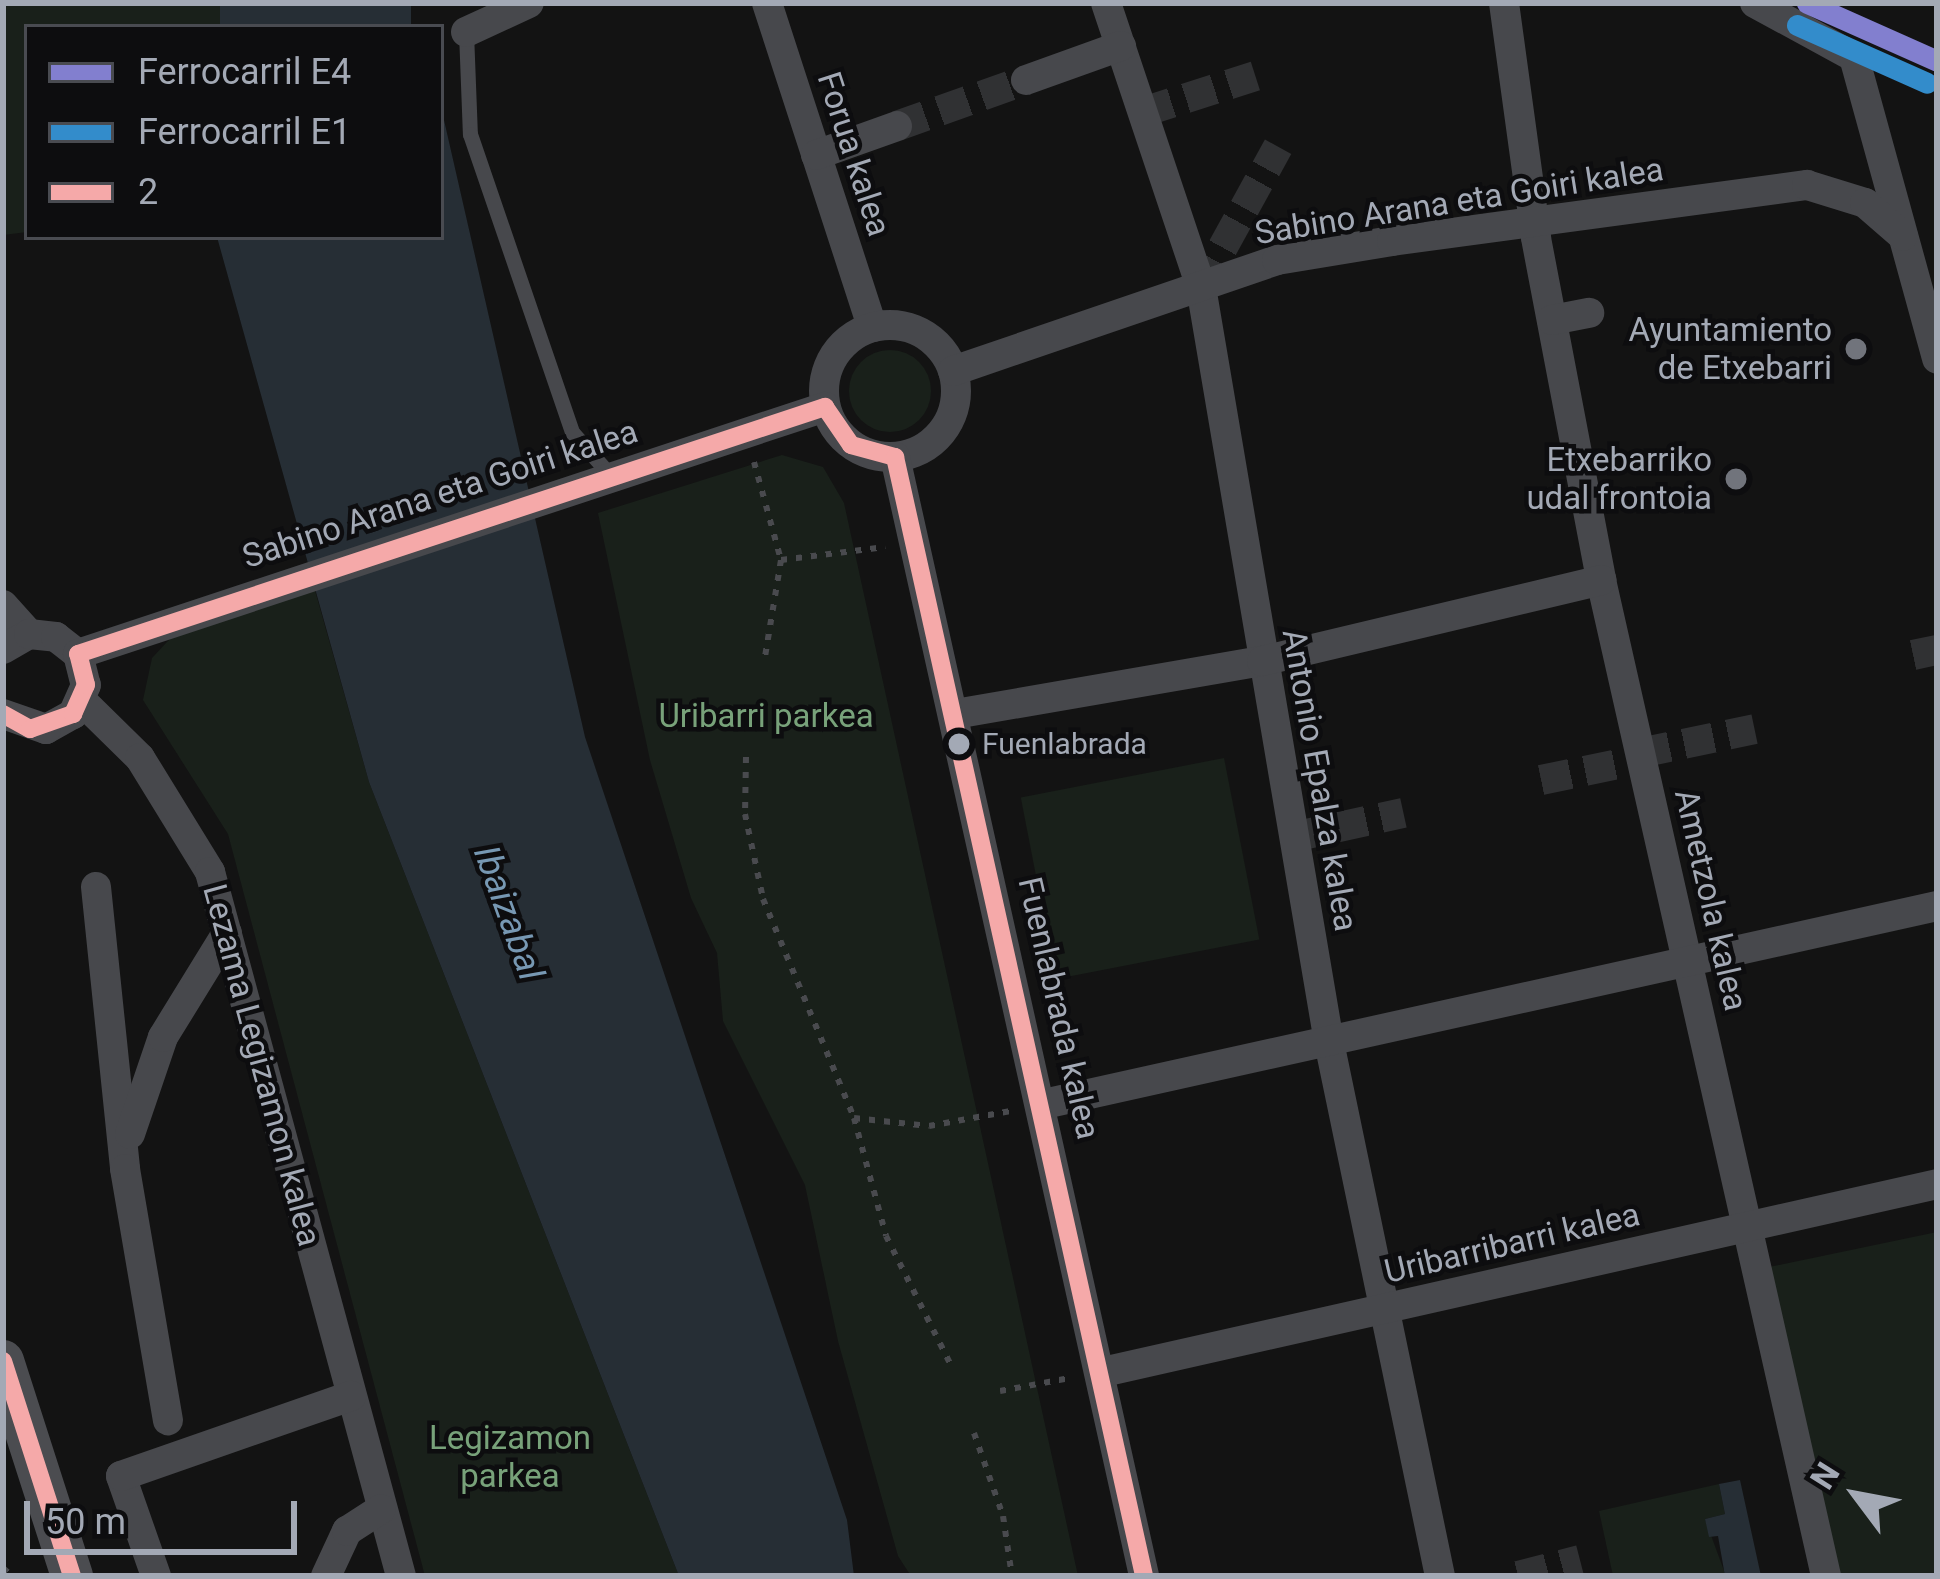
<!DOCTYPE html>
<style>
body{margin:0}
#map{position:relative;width:1940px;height:1579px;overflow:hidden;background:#131313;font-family:Roboto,sans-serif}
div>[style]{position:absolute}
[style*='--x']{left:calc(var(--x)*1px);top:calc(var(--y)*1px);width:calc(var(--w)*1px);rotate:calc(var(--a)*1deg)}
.green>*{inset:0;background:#19201a;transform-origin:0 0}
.round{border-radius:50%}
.water>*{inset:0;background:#262e35;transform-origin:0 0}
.street-tunnel>*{height:30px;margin-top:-15px;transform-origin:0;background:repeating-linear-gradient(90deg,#303133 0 30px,transparent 0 45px)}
.path>*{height:6px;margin-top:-3px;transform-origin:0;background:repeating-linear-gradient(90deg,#494a4e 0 6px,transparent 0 15px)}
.lane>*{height:15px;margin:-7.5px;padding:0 7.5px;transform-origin:7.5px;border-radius:7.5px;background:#47484c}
.street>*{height:30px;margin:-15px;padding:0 15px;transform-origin:15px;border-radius:15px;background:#47484c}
.street>.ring{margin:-15px;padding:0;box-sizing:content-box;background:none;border:30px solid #47484c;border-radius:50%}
.secondary>*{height:42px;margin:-21px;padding:0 21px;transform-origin:21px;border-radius:21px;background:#4b4c50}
.bus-1>*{height:18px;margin:-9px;padding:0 9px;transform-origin:9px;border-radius:9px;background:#f5a9a9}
.rail-1>*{height:21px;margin:-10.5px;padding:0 10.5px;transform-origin:10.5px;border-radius:10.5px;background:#827fcf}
.rail-2>*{height:21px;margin:-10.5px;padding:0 10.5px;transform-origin:10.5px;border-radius:10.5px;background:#338ccb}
.dots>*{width:33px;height:33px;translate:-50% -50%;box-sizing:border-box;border:6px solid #0d0d0f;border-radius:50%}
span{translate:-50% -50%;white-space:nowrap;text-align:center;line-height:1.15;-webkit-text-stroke:9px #0d0d0f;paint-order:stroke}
.bus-label{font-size:30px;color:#a3a9b5}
.left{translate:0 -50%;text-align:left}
.street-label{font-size:33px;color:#a3a9b5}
.poi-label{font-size:33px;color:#a3a9b5}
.right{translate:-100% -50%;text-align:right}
.park-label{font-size:33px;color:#78a27a}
.water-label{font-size:36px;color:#7798b3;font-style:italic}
.frame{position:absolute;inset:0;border:6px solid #a3a9b5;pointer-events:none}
.legend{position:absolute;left:24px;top:24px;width:420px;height:216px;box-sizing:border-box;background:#0d0d0f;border:3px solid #494b51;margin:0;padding:15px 21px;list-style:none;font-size:36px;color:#a3a9b5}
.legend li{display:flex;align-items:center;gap:24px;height:60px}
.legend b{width:60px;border:3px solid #494b51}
.north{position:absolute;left:1796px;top:1435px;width:120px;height:120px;-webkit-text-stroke:9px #0d0d0f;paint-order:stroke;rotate:302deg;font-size:33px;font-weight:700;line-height:48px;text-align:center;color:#a3a9b5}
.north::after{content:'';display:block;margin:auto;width:42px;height:54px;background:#a3a9b5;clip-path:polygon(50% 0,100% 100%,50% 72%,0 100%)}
.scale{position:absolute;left:24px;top:1501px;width:273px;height:54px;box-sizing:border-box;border:6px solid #a3a9b5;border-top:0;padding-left:15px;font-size:36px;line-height:42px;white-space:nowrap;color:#a3a9b5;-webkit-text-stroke:9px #0d0d0f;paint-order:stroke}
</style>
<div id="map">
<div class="green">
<i style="clip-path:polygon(3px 3px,220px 3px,226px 27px,27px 27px,27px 232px,3px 235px)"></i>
<i class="round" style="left:849px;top:350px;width:82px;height:82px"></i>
<i style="clip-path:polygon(782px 455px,823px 467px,844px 503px,1078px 1576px,911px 1576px,898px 1556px,838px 1341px,805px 1185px,723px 1021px,717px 953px,691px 898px,650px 760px,598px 513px)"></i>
<i style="clip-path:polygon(312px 580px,369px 782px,679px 1576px,425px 1576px,228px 834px,143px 700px,152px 658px,197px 610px)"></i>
<i style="left:1224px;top:758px;width:185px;height:207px;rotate:79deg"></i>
<i style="clip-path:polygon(1937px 1232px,1937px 1576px,1839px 1576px,1769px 1267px)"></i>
<i style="clip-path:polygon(1719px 1484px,1725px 1514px,1705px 1519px,1726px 1576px,1613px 1576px,1599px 1511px)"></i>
</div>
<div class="water">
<i style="left:220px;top:3px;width:191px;height:25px"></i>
<i style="clip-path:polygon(441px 107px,585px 737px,847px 1520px,854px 1576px,679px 1576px,369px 782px,217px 237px,441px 237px)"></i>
<i style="clip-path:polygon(1740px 1480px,1761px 1576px,1725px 1576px,1718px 1536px,1709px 1537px,1705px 1519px,1725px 1514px,1719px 1484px)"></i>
</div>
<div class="street-tunnel">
<i style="--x:1143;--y:112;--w:118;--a:-17.8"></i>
<i style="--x:897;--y:126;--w:137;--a:-19.6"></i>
<i style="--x:1201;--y:287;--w:160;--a:-61.2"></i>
<i style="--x:1913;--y:655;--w:25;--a:-12"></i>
<i style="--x:1640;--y:753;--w:117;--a:-11.8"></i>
<i style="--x:1541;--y:780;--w:103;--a:-11.7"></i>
<i style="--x:1293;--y:837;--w:113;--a:-12.3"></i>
<i style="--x:1518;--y:1576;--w:64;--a:-14.5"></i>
</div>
<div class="path">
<i style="--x:754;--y:462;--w:102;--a:74.6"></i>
<i style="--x:781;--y:560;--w:98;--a:99.4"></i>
<i style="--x:781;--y:560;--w:105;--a:-7.1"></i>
<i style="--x:746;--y:757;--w:57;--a:91"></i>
<i style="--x:745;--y:814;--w:87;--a:78"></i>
<i style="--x:763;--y:899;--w:237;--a:67.4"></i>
<i style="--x:854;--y:1118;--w:122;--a:74.8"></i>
<i style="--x:886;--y:1236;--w:147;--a:63.3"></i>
<i style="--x:854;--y:1118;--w:75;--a:6.1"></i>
<i style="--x:929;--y:1126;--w:83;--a:-10.4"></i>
<i style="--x:1000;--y:1391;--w:71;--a:-10.5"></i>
<i style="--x:974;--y:1433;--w:88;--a:70.7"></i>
<i style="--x:1003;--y:1516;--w:61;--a:81.5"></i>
<i style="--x:3;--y:1568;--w:12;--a:42"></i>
</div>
<div class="lane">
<i style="--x:466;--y:32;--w:102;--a:87.8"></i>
<i style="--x:470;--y:134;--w:315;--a:71.1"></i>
<i style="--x:572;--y:432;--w:59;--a:48.4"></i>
</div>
<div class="street">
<i style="--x:767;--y:3;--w:341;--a:72"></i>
<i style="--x:1106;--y:3;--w:299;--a:71.5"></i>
<i style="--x:1201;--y:287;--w:766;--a:80.38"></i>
<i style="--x:1329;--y:1042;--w:545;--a:78.26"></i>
<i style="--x:1504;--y:3;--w:237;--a:82.2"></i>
<i style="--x:1536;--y:238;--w:348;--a:79.2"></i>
<i style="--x:1601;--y:580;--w:1021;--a:77.27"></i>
<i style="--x:1755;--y:3;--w:113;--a:28.6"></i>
<i style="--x:1854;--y:57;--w:313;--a:74.6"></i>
<i style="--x:466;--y:32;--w:69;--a:-24.7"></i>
<i style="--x:1026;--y:80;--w:101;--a:-19.7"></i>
<i style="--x:816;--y:155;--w:86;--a:-19.7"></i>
<i style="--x:1552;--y:320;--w:38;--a:-11"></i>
<i class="ring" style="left:824px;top:325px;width:102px;height:102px"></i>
<i style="--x:953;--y:371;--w:342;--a:-18.9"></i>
<i style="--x:1277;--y:260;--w:117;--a:-9.4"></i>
<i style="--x:1392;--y:241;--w:419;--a:-7.7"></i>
<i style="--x:1807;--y:185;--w:61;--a:17.2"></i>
<i style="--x:1865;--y:203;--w:50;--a:41"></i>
<i style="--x:895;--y:457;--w:1146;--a:77.45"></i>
<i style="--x:3;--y:605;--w:39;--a:48"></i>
<i style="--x:3;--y:649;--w:30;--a:-30"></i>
<i style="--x:29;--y:634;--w:27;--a:6"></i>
<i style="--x:56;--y:637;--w:28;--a:38"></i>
<i style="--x:78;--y:654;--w:32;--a:76"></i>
<i style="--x:86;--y:685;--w:32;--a:114"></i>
<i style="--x:73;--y:714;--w:31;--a:151"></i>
<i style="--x:46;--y:729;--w:46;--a:-160.8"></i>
<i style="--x:78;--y:654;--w:787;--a:-18.3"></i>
<i style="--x:82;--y:701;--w:81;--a:44.5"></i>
<i style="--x:140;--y:758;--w:134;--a:58.4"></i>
<i style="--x:210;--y:872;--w:729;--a:74.82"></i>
<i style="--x:955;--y:714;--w:312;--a:-9.8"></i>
<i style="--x:1262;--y:661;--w:349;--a:-13.4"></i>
<i style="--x:96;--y:887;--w:283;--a:84.1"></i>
<i style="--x:125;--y:1169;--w:255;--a:80.3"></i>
<i style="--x:1044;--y:1104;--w:915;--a:-12.5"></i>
<i style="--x:130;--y:1134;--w:102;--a:-71.2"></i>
<i style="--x:163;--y:1037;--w:122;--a:-58.4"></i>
<i style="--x:1103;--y:1372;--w:855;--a:-12.7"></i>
<i style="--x:156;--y:1576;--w:106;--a:-109.3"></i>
<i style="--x:121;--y:1476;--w:244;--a:-19.2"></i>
<i style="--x:326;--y:1576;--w:50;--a:-65"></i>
<i style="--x:347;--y:1531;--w:40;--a:-32.9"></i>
</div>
<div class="secondary">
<i style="--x:3;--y:1361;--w:226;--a:72.2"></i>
</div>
<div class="bus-1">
<i style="--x:3;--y:714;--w:31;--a:29"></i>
<i style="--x:30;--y:729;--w:46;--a:-19.2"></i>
<i style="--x:73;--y:714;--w:32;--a:-66"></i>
<i style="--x:86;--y:685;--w:32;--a:-104"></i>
<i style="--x:78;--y:654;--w:787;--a:-18.3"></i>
<i style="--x:825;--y:407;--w:46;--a:55.6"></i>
<i style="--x:851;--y:445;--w:46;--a:15.3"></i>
<i style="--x:895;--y:457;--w:1146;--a:77.45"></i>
<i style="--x:3;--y:1361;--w:226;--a:72.2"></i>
</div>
<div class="rail-1">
<i style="--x:1807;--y:3;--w:142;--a:24"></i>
</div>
<div class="rail-2">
<i style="--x:1797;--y:25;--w:142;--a:24"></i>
</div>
<div class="dots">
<i style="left:1856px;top:349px;background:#71747c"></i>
<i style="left:1736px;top:479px;background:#71747c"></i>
<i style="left:959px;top:744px;background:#a3a9b5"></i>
</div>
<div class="bus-label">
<span class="left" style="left:982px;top:744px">Fuenlabrada</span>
</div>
<div class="street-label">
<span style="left:854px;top:154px;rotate:72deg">Forua kalea</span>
<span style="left:1459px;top:201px;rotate:-9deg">Sabino Arana eta Goiri kalea</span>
<span style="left:440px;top:494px;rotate:-18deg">Sabino Arana eta Goiri kalea</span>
<span style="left:1320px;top:780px;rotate:80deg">Antonio Epalza kalea</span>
<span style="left:1711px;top:900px;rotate:77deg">Ametzola kalea</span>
<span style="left:1059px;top:1008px;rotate:77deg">Fuenlabrada kalea</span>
<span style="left:262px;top:1065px;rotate:75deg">Lezama Legizamon kalea</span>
<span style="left:1512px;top:1243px;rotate:-13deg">Uribarribarri kalea</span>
</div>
<div class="poi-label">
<span class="right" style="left:1832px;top:349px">Ayuntamiento<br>de Etxebarri</span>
<span class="right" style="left:1712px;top:479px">Etxebarriko<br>udal frontoia</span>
</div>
<div class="park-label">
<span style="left:766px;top:716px">Uribarri parkea</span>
<span style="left:510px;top:1457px">Legizamon<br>parkea</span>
</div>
<div class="water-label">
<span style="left:508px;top:913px;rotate:70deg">Ibaizabal</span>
</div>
<div class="frame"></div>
<ul class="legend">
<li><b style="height:15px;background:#827fcf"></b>Ferrocarril E4</li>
<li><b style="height:15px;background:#338ccb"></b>Ferrocarril E1</li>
<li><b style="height:15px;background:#f5a9a9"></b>2</li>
</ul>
<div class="north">N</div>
<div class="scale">50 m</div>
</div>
